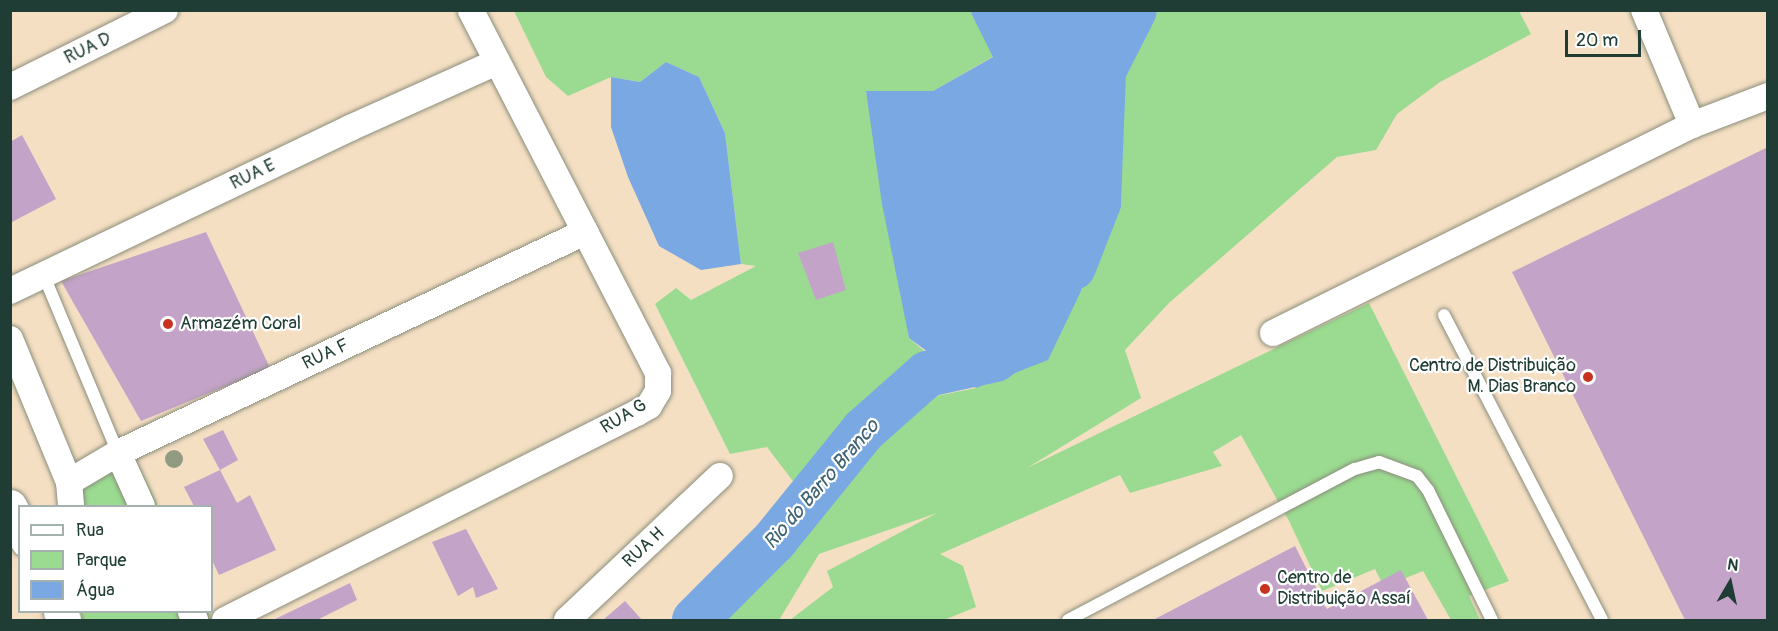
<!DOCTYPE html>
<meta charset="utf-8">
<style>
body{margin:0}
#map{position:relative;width:1778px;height:631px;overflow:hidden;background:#f5dfc3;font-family:Pangolin,sans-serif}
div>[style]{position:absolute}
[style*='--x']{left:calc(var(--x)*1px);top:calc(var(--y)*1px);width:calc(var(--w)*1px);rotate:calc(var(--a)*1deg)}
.green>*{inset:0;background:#9bdb91;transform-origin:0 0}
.water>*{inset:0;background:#79a8e3}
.river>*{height:46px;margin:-23px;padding:0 23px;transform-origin:23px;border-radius:23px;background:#79a8e3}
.building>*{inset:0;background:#c3a3c8}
.roads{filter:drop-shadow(0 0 2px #8a8e7c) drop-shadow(0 0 2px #8a8e7c)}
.service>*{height:12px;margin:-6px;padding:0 6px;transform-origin:6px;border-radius:6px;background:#fff}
.minor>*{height:26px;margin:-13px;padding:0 13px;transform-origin:13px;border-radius:13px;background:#fff}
.trunk>*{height:33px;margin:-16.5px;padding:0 16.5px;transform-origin:16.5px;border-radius:16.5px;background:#fff}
.trees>*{width:18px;height:18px;margin:-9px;border-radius:50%;background:#909b81}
.dots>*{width:16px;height:16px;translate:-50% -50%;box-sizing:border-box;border:3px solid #fff;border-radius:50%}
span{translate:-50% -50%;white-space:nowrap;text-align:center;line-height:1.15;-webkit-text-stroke:4.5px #fff;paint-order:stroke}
.street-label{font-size:18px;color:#1f3d34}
.poi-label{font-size:18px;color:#1f3d34}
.left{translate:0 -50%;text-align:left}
.right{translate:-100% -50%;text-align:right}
.water-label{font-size:20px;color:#3e6271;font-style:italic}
.frame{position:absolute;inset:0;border:12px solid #1f3d34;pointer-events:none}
.legend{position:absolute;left:18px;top:505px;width:195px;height:108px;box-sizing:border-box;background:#fff;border:2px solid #a5b1ae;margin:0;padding:8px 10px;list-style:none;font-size:18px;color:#1f3d34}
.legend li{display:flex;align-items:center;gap:12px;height:30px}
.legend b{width:30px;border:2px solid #a5b1ae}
.north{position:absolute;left:1700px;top:553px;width:60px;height:60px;-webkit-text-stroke:4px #fff;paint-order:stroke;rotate:9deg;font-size:16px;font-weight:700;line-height:24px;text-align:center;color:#1f3d34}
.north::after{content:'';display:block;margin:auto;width:21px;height:27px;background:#1f3d34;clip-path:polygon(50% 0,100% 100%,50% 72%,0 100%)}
.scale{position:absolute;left:1565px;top:30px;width:76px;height:27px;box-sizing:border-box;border:3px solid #1f3d34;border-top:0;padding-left:8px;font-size:18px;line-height:21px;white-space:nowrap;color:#1f3d34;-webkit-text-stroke:4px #fff;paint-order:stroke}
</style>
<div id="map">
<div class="green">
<i style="clip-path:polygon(514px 11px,970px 11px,994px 56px,933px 91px,866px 91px,909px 338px,946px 370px,927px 374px,799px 489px,767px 447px,730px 454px,655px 304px,676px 288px,691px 300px,756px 266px,741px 264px,725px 133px,699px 77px,666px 62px,640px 82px,611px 77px,568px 96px,546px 77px)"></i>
<i style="clip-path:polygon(1138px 11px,1519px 11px,1531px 34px,1440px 82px,1397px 114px,1376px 150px,1337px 157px,1169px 303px,1125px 350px,1141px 398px,1027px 468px,1369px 303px,1509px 581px,1469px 596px,1480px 620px,1451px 620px,1423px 571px,1384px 587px,1375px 569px,1322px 591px,1289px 521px,1241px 435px,1213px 452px,1222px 466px,1130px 493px,1120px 475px,940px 554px,963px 566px,976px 607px,944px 620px,790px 620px,833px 587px,827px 571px,937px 513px,819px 554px,779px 620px,708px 620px,926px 398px,976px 388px,1081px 291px,1118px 55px)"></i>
<i style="clip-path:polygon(131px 450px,158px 506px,76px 506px,72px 481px)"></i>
<i style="left:81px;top:612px;width:129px;height:9px"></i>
</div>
<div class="water">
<i style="clip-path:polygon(970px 11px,1118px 11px,1118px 93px,1081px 291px,1048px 360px,976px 388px,909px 338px,882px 204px,866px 91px,933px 91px,993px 57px)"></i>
<i style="clip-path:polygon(666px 62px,699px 77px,725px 133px,741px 264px,701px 270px,659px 246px,628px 177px,611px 127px,611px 77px,640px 82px)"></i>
</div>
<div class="river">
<i style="--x:1073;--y:267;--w:69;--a:-68.7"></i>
<i style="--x:1098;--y:203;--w:132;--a:-87.8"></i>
<i style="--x:1103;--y:71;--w:68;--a:-63.1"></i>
<i style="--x:695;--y:620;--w:112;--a:-45"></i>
<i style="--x:774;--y:541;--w:143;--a:-51"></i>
<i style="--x:864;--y:430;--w:84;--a:-41.6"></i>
<i style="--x:927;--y:374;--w:70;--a:-12.4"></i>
<i style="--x:995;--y:359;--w:19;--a:-36"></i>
</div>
<div class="building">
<i style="clip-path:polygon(22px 135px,56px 199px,10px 223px,10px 142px)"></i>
<i style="clip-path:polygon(1768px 147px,1768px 620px,1685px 620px,1512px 272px)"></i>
<i style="clip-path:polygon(206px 232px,270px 368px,141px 421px,61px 281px)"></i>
<i style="clip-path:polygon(833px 242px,846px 290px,816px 300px,798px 253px)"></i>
<i style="clip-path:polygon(223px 430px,238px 460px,220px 470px,237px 503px,250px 495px,276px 550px,219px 575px,212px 560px,212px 506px,194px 506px,184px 487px,220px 470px,203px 439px)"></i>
<i style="clip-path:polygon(466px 529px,498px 589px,476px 598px,473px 587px,458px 596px,432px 542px)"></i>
<i style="clip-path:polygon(1295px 546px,1327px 609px,1401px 570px,1428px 620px,1153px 620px)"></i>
<i style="clip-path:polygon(350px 583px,357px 600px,317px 620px,273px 620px)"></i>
<i style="clip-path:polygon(625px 601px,642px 620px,603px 620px)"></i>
</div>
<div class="roads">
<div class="service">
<i style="--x:44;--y:276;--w:192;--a:67.3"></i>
<i style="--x:1444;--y:315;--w:343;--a:62.6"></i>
<i style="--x:10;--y:534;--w:18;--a:56"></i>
<i style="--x:1068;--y:620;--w:324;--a:-27.8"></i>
<i style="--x:1355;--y:469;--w:25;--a:-16"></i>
<i style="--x:1379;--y:462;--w:40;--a:20.2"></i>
<i style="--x:1417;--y:476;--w:18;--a:52"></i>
<i style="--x:1428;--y:490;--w:145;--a:63.8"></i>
</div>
<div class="minor">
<i style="--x:1644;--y:10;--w:125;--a:67.3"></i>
<i style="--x:1692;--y:125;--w:81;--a:-20.9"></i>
<i style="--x:10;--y:87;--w:173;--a:-26.4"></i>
<i style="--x:10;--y:291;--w:377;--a:-25.6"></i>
<i style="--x:350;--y:128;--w:161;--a:-24.2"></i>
<i style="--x:1273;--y:333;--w:468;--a:-26.4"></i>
<i style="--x:10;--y:339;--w:155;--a:67.6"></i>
<i style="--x:69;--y:482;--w:24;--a:85"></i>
<i style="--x:118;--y:453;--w:58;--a:65.6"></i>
<i style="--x:69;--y:482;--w:57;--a:-30.6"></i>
<i style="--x:118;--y:453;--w:517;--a:-25.33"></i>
<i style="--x:191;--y:612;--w:9;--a:63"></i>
<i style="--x:225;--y:620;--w:461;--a:-26.7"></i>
<i style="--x:637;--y:413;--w:14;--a:-30"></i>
<i style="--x:649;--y:406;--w:17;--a:-59"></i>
<i style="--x:658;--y:391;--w:18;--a:-90"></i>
<i style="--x:658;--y:373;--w:408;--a:-117.3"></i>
<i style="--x:567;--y:620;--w:210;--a:-43.3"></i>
</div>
<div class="trunk">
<i style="--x:10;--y:506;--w:21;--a:62"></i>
<i style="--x:60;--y:612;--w:9;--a:63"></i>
</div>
</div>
<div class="trees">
<i style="left:174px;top:459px"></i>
</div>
<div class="dots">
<i style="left:168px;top:324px;background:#c8321e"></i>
<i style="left:1588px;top:377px;background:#c8321e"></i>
<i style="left:1265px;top:589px;background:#c8321e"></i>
</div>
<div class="street-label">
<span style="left:88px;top:49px;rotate:-26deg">RUA D</span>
<span style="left:253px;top:175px;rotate:-26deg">RUA E</span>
<span style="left:326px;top:355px;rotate:-25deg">RUA F</span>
<span style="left:624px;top:417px;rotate:-31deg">RUA G</span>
<span style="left:644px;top:548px;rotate:-43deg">RUA H</span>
</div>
<div class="poi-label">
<span class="left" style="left:180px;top:324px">Armazém Coral</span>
<span class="right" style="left:1576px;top:377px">Centro de Distribuição<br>M. Dias Branco</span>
<span class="left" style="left:1277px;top:589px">Centro de<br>Distribuição Assaí</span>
</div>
<div class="water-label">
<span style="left:821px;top:484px;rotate:-49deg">Rio do Barro Branco</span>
</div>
<div class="frame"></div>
<ul class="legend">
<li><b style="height:8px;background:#fff"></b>Rua</li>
<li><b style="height:16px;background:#9bdb91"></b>Parque</li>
<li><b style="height:16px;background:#79a8e3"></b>Água</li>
</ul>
<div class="north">N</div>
<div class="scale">20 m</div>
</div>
